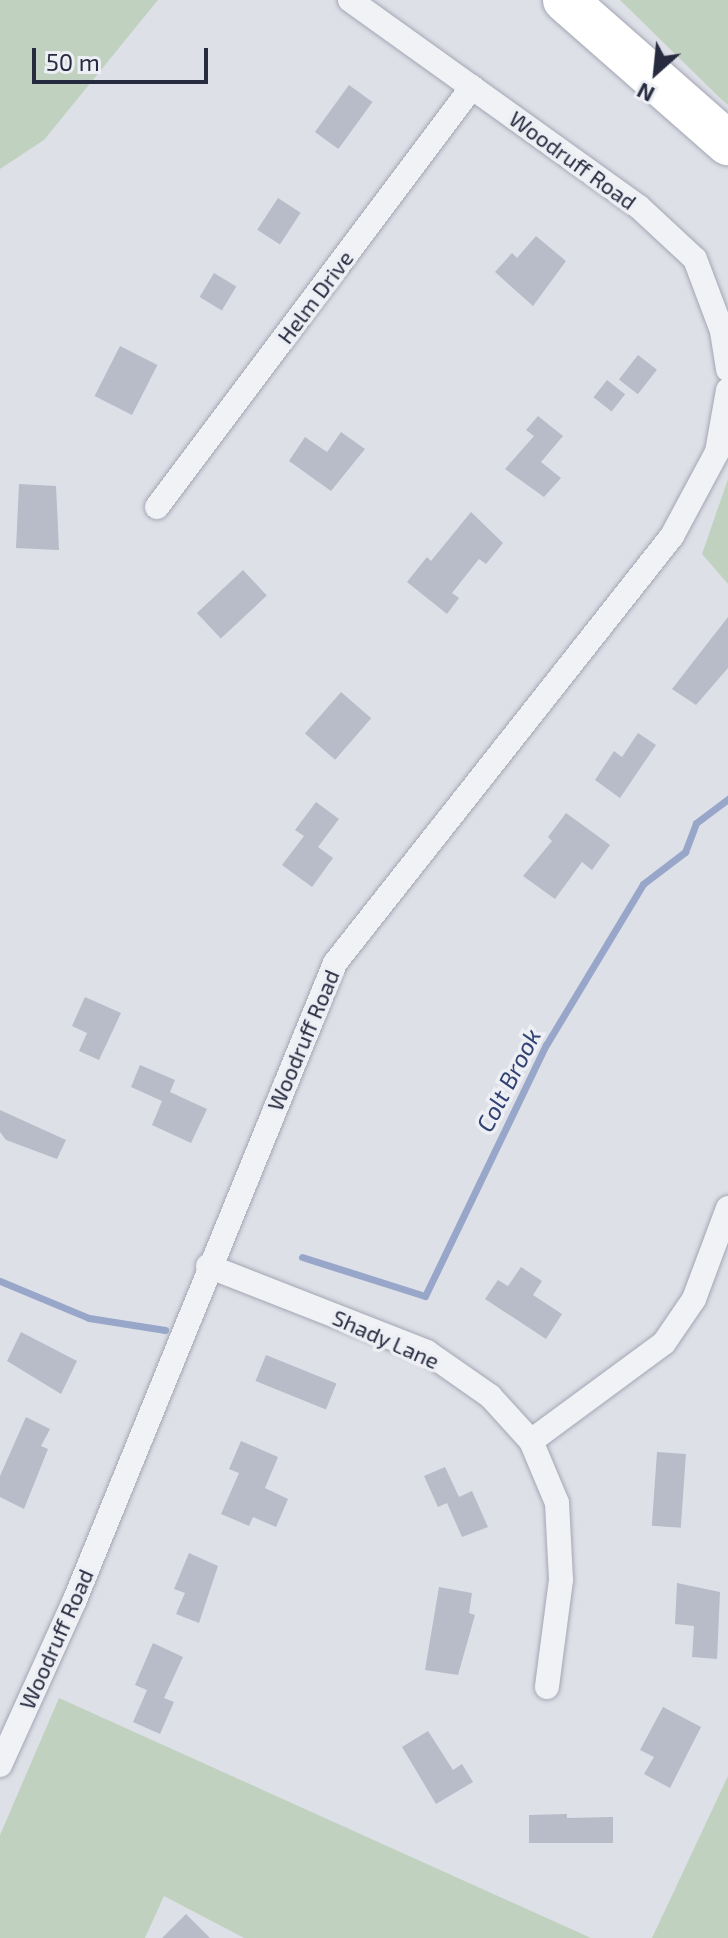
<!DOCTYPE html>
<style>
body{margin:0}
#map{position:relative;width:728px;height:1938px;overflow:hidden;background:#dee0e8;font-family:"Exo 2",sans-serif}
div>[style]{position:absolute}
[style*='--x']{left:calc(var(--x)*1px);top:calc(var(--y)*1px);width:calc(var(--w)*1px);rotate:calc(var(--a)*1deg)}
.green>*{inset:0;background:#c0d2bf}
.stream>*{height:7px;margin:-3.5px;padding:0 3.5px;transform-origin:3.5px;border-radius:3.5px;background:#98a7c9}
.building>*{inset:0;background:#b8bbc8;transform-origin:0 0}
.roads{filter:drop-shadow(0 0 2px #a3a6b2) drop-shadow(0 0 2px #a3a6b2)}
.minor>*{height:24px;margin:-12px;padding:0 12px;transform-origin:12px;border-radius:12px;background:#f1f2f6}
.motorway>*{height:44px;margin:-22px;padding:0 22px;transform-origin:22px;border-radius:22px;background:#fff}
span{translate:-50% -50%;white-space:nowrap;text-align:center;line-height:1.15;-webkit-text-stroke:7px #edeff5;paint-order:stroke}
.street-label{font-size:22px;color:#272b3f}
.water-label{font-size:24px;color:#314273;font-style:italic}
.north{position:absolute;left:616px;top:32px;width:80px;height:80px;-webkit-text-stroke:6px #edeff5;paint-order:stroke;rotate:207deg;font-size:22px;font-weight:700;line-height:32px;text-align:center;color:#272b3f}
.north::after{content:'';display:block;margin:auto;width:28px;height:36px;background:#272b3f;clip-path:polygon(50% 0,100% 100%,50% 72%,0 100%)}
.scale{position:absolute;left:32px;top:48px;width:176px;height:36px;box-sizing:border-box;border:4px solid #272b3f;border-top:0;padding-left:10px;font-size:24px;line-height:28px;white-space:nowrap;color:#272b3f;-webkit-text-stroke:6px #edeff5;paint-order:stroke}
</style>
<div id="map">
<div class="green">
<i style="clip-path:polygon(0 0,158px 0,44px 140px,0 169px)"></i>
<i style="clip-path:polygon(620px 0,728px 0,728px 105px,722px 100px)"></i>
<i style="clip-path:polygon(728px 479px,728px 584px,702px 554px)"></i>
<i style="clip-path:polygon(59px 1698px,591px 1938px,244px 1938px,164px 1896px,145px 1938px,0 1938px,0 1835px)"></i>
<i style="clip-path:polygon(728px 1776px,728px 1938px,652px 1938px)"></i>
</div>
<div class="stream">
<i style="--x:302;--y:1257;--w:129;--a:17.6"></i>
<i style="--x:425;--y:1296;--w:279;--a:-64.3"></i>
<i style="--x:546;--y:1045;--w:188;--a:-58.9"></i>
<i style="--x:643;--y:884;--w:53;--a:-37.3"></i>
<i style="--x:685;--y:852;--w:31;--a:-69"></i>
<i style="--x:696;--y:823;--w:40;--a:-37"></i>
<i style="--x:0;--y:1281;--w:96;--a:22.6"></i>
<i style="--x:89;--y:1318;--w:77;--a:9"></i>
</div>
<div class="building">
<i style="left:349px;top:85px;width:29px;height:58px;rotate:36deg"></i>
<i style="left:278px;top:198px;width:27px;height:38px;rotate:33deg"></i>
<i style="clip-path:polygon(536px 236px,566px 261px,533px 306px,495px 272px,512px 253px,517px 258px)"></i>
<i style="left:214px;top:273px;width:26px;height:28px;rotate:31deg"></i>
<i style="left:120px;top:346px;width:42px;height:56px;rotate:27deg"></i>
<i style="left:638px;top:355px;width:24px;height:31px;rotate:38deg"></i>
<i style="left:607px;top:380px;width:23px;height:22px;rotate:38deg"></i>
<i style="clip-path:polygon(538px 416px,563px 436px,541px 462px,561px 478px,544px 497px,505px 469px,534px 436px,526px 430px)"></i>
<i style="clip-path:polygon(341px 432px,365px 449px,331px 491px,289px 461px,305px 437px,327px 452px)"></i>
<i style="clip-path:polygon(19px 484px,56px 486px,59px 550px,16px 548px)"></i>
<i style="clip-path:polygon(471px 512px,503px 543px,486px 564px,479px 559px,452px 593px,459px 598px,447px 614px,407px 582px,427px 557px,431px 561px)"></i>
<i style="left:243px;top:570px;width:35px;height:63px;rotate:47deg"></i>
<i style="clip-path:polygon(728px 617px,728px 668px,696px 705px,672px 689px)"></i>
<i style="left:341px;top:692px;width:40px;height:55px;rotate:41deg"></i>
<i style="clip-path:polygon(638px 733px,656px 745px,620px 798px,595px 780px,614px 751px,622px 757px)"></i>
<i style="clip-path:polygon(316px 802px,339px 819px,318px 847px,333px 858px,312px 887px,282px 865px,304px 836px,295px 830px)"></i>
<i style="clip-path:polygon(566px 813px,610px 845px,592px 870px,582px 862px,555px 899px,523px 876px,552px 841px,548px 837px)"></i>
<i style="clip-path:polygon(85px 997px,121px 1013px,99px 1060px,79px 1051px,87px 1033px,72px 1026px)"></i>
<i style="clip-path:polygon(140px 1065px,175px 1080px,170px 1092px,207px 1109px,191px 1143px,152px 1125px,162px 1101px,131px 1087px)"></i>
<i style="clip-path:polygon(0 1110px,66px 1140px,57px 1159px,6px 1140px,0 1132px)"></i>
<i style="clip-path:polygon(521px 1267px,542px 1281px,533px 1295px,562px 1314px,546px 1339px,485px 1299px,498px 1280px,508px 1286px)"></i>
<i style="clip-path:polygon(21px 1332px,77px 1361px,61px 1394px,7px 1361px)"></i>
<i style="left:266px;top:1355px;width:76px;height:28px;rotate:22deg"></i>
<i style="clip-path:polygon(26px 1417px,50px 1429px,41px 1446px,48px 1449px,24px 1509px,0 1497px,0 1476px)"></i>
<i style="clip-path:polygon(241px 1441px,278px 1457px,265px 1488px,288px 1499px,276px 1527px,253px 1517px,249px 1526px,221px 1514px,239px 1473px,229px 1469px)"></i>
<i style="left:657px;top:1452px;width:29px;height:74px;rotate:4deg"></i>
<i style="clip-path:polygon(445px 1467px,459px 1497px,472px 1491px,488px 1527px,462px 1537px,447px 1503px,438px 1507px,424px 1476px)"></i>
<i style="clip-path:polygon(189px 1553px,218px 1566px,199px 1623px,176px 1614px,185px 1593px,174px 1589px)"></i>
<i style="clip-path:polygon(677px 1583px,720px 1592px,717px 1659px,692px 1657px,694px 1626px,675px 1624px)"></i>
<i style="clip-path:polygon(439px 1587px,472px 1593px,469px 1613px,475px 1615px,458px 1675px,425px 1670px)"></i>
<i style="clip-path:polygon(153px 1643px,183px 1657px,164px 1698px,174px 1702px,160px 1734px,133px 1722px,147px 1690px,135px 1685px)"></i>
<i style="clip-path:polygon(663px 1707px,701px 1727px,670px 1788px,644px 1774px,654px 1757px,640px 1750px)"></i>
<i style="clip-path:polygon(428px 1731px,453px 1770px,462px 1764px,473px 1782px,436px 1804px,402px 1747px)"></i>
<i style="clip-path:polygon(567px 1814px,567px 1818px,613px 1817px,613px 1843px,529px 1843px,529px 1815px)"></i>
<i style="clip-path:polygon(186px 1914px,210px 1938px,162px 1938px)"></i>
</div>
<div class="roads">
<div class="minor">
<i style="--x:350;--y:0;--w:355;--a:35.6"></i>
<i style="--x:639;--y:207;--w:76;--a:42.9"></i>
<i style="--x:695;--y:259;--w:77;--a:69.4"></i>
<i style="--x:722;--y:331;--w:39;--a:81"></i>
<i style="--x:157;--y:507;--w:525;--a:-53.13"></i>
<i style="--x:208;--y:1266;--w:235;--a:21.4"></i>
<i style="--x:427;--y:1352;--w:77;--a:34.9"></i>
<i style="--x:490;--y:1396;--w:61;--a:47.7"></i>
<i style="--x:531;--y:1441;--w:67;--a:67.2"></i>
<i style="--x:557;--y:1503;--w:77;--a:87"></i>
<i style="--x:561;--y:1580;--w:108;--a:97.5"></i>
<i style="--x:531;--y:1441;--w:165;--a:-36.4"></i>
<i style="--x:664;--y:1343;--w:53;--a:-55.7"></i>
<i style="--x:694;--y:1299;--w:97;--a:-69.5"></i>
<i style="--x:0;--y:1765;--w:179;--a:-65.6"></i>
<i style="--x:74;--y:1602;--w:690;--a:-67.78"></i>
<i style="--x:335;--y:963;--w:544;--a:-51.72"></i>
<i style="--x:672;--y:536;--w:95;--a:-61.8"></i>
<i style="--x:717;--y:452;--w:63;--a:-79.9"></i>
</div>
<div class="motorway">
<i style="--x:565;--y:0;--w:217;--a:41.3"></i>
</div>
</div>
<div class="street-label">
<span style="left:573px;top:160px;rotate:36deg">Woodruff Road</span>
<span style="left:315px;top:297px;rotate:-53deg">Helm Drive</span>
<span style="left:303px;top:1040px;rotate:-67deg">Woodruff Road</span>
<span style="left:386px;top:1339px;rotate:24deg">Shady Lane</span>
<span style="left:56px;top:1639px;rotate:-66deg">Woodruff Road</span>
</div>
<div class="water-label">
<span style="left:508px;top:1080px;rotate:-63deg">Colt Brook</span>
</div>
<div class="north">N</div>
<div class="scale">50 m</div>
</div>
